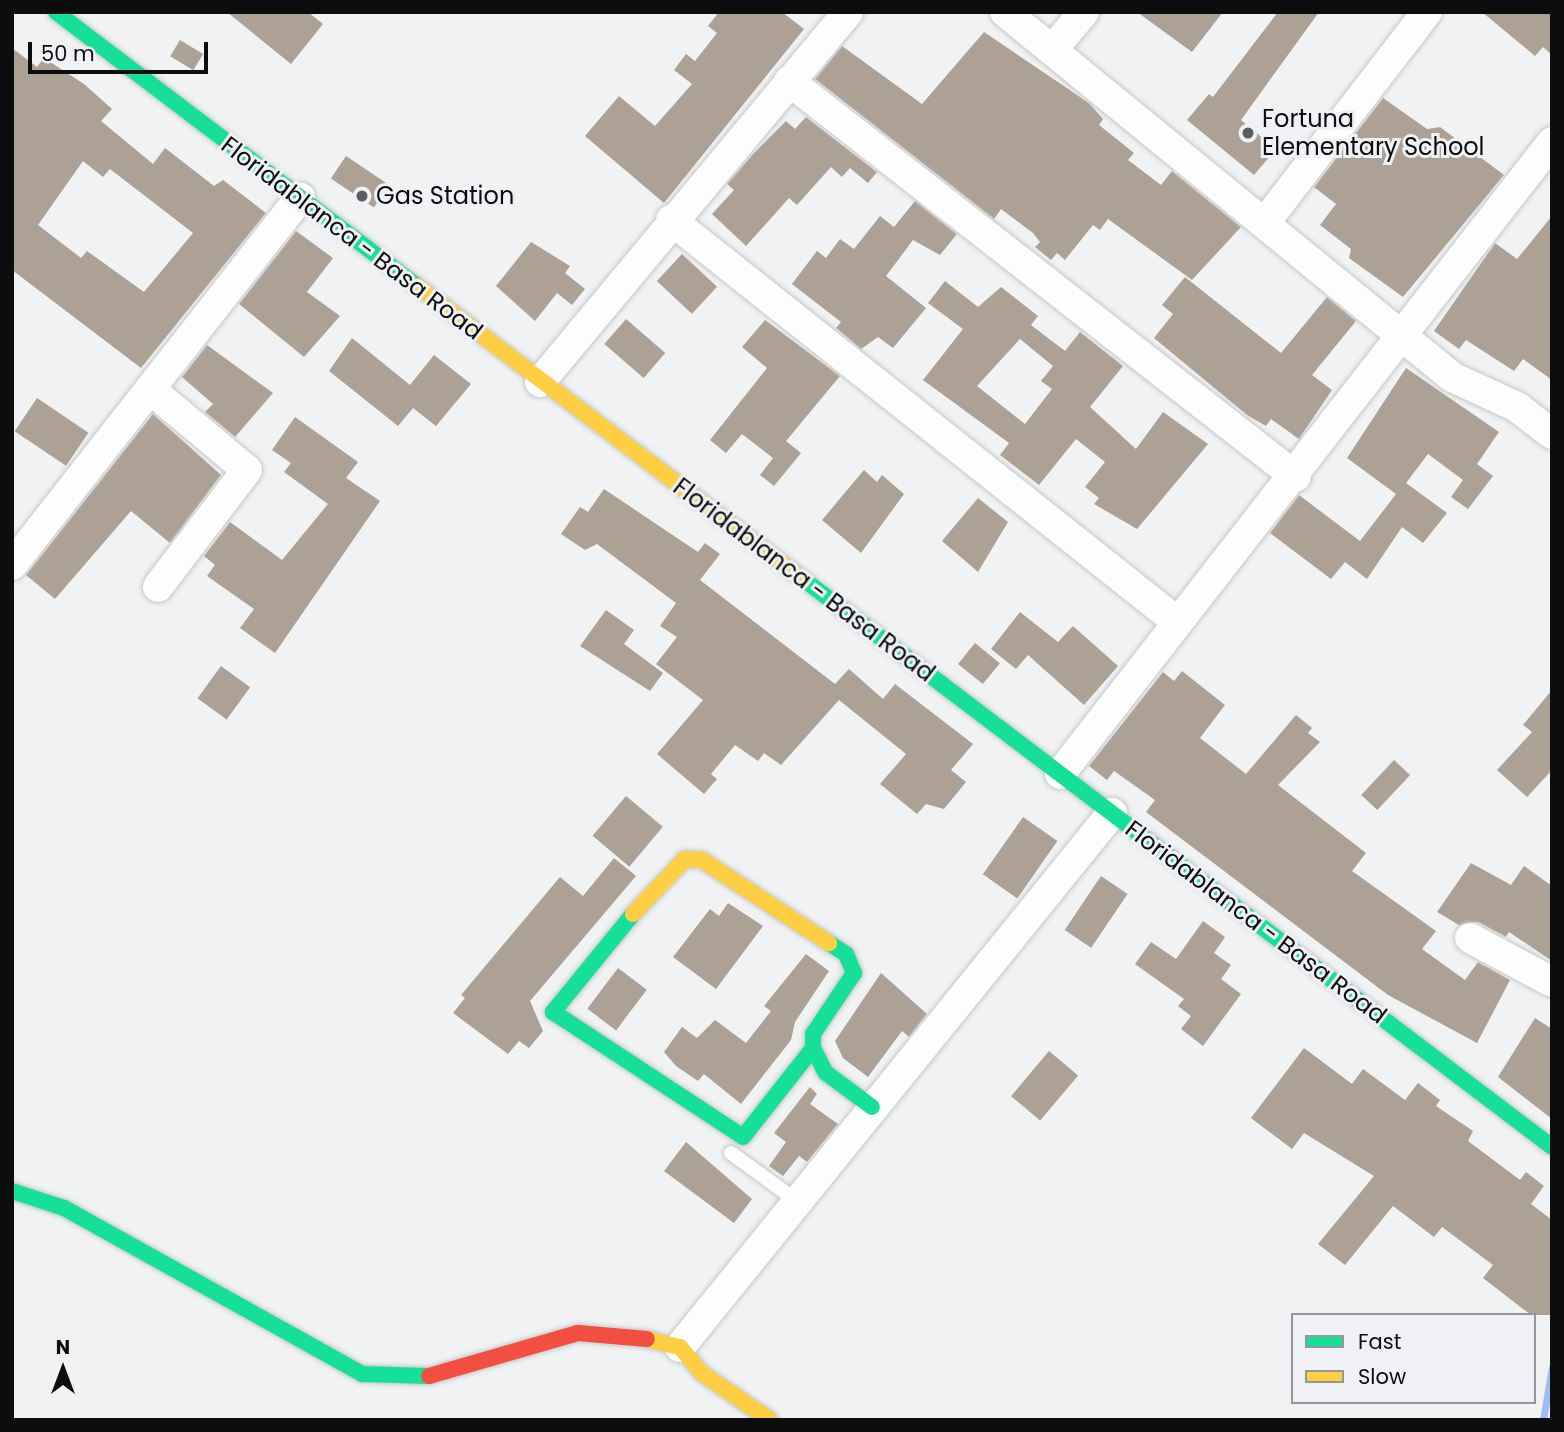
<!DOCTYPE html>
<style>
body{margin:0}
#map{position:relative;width:1564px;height:1432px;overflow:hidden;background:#f0f2f4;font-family:Poppins,sans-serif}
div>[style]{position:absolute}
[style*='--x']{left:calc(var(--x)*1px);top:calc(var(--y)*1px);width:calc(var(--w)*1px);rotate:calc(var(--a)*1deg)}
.stream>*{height:7px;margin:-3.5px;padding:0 3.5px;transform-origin:3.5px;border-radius:3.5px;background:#9dbef2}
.building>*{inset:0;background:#ada095;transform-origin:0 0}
.roads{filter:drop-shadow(0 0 2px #c5c7c8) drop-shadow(0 0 2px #c5c7c8)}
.lane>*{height:14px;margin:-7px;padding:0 7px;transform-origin:7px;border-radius:7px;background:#fdfdfd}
.street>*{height:30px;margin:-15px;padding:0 15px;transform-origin:15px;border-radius:15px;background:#fdfdfd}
.fast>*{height:16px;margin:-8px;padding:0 8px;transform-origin:8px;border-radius:8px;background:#16e098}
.slow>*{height:16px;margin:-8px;padding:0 8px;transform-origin:8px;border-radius:8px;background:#ffcf43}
.jam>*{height:16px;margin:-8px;padding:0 8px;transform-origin:8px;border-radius:8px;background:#f24e42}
.dots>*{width:19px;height:19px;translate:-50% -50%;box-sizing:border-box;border:4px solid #eff1f5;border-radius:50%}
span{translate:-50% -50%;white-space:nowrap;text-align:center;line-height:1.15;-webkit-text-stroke:6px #eff1f5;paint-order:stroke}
.poi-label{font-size:24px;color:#0c0d0e}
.left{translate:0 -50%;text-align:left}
.street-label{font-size:24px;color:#0c0d0e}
.frame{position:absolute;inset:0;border:14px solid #0c0d0e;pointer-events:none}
.legend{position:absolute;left:1291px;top:1313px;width:245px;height:91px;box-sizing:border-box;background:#eff1f5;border:2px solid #949699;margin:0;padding:9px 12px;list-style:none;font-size:21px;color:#0c0d0e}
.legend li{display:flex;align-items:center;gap:14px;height:35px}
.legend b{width:35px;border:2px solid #949699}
.north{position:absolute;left:28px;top:1334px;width:70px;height:70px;-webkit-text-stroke:5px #eff1f5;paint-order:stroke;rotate:0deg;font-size:19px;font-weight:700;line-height:28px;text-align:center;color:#0c0d0e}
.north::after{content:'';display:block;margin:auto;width:24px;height:32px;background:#0c0d0e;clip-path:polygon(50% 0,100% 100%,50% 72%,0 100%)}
.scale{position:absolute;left:28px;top:42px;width:180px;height:32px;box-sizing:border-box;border:4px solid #0c0d0e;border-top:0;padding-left:9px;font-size:21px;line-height:24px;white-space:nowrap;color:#0c0d0e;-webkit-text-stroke:5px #eff1f5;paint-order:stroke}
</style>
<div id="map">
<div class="stream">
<i style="--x:1543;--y:1420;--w:54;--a:-80.4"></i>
</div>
<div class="building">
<i style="clip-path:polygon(227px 12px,308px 12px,323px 24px,291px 64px)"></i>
<i style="clip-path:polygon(719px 12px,782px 12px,804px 29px,664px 203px,585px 136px,619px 96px,655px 126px,692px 84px,674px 70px,686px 54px,695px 61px,717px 33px,708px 26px)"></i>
<i style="clip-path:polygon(1137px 12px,1223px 12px,1192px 52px)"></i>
<i style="clip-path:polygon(1278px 12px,1319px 12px,1241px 120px,1276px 149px,1254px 175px,1187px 120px,1209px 94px,1213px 97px)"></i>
<i style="clip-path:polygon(1482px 12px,1552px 12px,1552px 55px,1543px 47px,1535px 56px)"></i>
<i style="clip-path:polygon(984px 32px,1089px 103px,1103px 119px,1099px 125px,1134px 153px,1128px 160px,1161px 185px,1172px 171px,1241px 227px,1192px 280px,1108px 219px,1100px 230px,1093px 225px,1065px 260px,1057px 253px,1051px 260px,1035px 247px,1040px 242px,1033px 233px,1001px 209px,994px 219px,815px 79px,842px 46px,922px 104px)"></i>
<i style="left:180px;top:40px;width:27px;height:19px;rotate:31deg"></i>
<i style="clip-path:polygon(evenodd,12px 48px,37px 67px,44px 58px,84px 84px,112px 109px,101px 121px,153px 164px,165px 148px,214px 186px,223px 180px,266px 213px,141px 368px,12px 270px,12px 48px,83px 161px,103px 177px,110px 169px,193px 233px,144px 292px,87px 251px,81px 258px,38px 225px,83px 161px)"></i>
<i style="clip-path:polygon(1383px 98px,1427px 129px,1440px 127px,1504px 175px,1403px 297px,1349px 258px,1351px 249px,1320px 225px,1336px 204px,1314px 187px)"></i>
<i style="clip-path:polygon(806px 117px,877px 172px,868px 183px,850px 168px,842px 177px,831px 167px,797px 205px,789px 198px,746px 246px,712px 214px,734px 190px,727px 184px,753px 154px,786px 121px,795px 129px)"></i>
<i style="left:346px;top:156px;width:52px;height:27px;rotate:34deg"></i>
<i style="clip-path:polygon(915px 201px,957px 234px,940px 255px,913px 240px,886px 276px,926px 308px,893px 348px,878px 337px,861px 349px,836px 328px,841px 322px,792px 284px,817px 251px,826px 258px,840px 239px,854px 249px,880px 216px,894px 227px)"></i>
<i style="clip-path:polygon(1552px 216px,1552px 380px,1523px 359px,1514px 371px,1466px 340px,1459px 349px,1434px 331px,1495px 243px,1517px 259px)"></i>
<i style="clip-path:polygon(296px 231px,333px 258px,307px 292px,340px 316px,304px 357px,239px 304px)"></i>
<i style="clip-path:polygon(531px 242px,570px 266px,565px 273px,585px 289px,572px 305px,557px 293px,535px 321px,496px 286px)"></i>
<i style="left:682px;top:254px;width:48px;height:37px;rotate:43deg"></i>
<i style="clip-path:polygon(1185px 277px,1281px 353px,1327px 297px,1356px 321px,1312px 375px,1332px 390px,1299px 439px,1271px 419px,1266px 426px,1247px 415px,1154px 338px,1173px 314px,1162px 305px)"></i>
<i style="clip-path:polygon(evenodd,945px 281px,978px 307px,1001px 287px,1038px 316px,1031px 325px,1065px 351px,1080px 332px,1123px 366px,1090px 407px,1136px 449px,1163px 412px,1208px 444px,1137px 529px,1094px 504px,1099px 498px,1085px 487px,1105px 462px,1076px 439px,1039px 485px,1000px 455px,1009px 443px,923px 380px,963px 329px,928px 303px,945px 281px,1020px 339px,1053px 366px,1041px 381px,1052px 389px,1025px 424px,977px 386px,1020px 339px)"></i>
<i style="left:626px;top:319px;width:52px;height:33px;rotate:41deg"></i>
<i style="clip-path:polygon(765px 320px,840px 376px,786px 441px,801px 453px,774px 486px,760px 475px,773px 458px,742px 434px,726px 453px,710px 440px,767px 368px,742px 347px)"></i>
<i style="clip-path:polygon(352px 338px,410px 385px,434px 355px,471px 384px,436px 426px,413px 408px,398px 426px,329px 371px)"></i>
<i style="clip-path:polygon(207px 345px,273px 393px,235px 437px,205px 412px,213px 404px,182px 377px)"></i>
<i style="clip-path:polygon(1406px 368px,1499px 432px,1477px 464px,1493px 476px,1468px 509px,1451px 497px,1463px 480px,1428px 454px,1406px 483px,1447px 513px,1423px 543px,1402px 527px,1367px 579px,1345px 562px,1331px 579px,1270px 533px,1299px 495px,1360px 541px,1396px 494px,1347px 458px)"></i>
<i style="left:37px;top:398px;width:62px;height:40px;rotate:34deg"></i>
<i style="clip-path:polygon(153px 414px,221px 475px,170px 543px,131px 511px,55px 599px,26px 575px)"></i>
<i style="clip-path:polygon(295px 417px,358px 462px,346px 478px,380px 501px,275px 653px,240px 628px,254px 609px,207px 576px,215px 565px,204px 556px,230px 522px,282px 560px,328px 504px,284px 472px,291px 463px,272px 450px)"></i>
<i style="clip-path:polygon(864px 470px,877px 482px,882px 475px,904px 494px,861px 553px,822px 520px)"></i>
<i style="clip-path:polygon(604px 489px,698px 552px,705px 543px,720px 554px,700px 580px,835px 684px,849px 669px,883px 699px,895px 684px,973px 744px,951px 770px,966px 782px,944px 809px,926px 804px,917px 814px,880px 784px,906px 754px,839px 700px,781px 765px,764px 753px,758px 761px,735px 745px,711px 774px,717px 779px,704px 794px,657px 754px,703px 700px,656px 664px,677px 637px,660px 626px,676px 603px,597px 544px,585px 550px,561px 534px,580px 507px,588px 512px)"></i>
<i style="clip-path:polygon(978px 498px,1008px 522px,978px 572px,942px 541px)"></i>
<i style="clip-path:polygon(606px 610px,634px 630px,624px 644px,663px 673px,650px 691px,580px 646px)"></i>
<i style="clip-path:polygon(1020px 612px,1058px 642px,1073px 626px,1118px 666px,1084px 705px,1028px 655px,1016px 669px,991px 649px)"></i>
<i style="left:975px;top:643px;width:32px;height:27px;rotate:39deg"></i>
<i style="left:221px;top:666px;width:36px;height:40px;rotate:36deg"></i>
<i style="clip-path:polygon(1182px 671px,1225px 705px,1200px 738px,1246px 774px,1296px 715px,1312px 728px,1308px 733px,1320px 742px,1278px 785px,1366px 853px,1352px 871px,1436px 931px,1422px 949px,1465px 980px,1478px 962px,1510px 980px,1477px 1043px,1388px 995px,1146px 812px,1155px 800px,1114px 771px,1107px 780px,1089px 766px,1163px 672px,1174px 681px)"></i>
<i style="clip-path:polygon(1552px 690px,1552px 770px,1527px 797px,1497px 770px,1532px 732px,1523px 725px)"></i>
<i style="left:1394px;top:760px;width:22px;height:48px;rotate:43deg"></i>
<i style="left:626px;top:796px;width:48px;height:52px;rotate:40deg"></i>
<i style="left:1023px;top:817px;width:42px;height:70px;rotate:35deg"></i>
<i style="clip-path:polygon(614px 858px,636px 876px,530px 1001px,543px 1031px,529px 1048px,519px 1041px,508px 1054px,453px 1013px,465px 998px,461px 995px,560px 877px,583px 896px)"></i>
<i style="clip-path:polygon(1471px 863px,1511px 885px,1524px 866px,1552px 886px,1552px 961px,1509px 932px,1506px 937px,1478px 922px,1459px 925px,1437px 912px)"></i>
<i style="left:1101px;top:876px;width:32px;height:65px;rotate:34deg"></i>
<i style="clip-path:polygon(728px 903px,763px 926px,716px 989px,673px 957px,710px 909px,719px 916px)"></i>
<i style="clip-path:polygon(1203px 921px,1225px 937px,1214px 953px,1231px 965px,1221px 979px,1241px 994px,1203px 1046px,1181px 1029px,1191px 1016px,1178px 1006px,1184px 999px,1135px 964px,1151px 942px,1176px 959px)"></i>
<i style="clip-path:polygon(806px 954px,829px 971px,795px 1022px,791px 1040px,741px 1104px,704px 1074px,698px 1081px,676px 1066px,664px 1052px,682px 1027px,697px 1038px,715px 1020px,746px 1043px,771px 1011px,764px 1006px)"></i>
<i style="left:618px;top:968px;width:36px;height:51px;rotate:37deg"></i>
<i style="clip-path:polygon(881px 973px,927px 1014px,909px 1037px,902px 1031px,868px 1077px,843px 1058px,835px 1041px)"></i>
<i style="clip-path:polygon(1535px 1018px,1552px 1029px,1552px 1119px,1498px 1077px)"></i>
<i style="clip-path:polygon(1304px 1048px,1352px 1084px,1363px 1069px,1405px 1100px,1418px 1083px,1440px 1100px,1436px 1106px,1473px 1131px,1468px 1141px,1520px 1180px,1526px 1172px,1544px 1186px,1531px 1204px,1552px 1220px,1552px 1315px,1531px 1315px,1483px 1278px,1493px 1265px,1442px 1227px,1434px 1237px,1393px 1206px,1345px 1265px,1318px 1244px,1374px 1176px,1304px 1133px,1292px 1149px,1251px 1118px)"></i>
<i style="left:1049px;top:1051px;width:38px;height:59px;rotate:40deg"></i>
<i style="clip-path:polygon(810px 1087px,817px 1094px,810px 1104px,838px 1124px,807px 1162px,799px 1156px,783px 1176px,769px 1166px,786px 1142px,774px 1133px)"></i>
<i style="clip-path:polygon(686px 1142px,752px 1199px,734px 1223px,664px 1171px)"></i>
</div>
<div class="roads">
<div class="lane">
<i style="--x:731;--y:1153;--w:82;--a:36"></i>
</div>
<div class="street">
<i style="--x:1005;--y:12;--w:577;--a:39.23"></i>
<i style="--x:1452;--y:377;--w:72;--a:24.8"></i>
<i style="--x:1517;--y:407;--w:44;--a:37.6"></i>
<i style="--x:1053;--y:49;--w:48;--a:-50"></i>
<i style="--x:789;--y:81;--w:643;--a:37.99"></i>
<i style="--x:671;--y:220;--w:643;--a:38.44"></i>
<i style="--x:1266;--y:221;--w:264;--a:-52.4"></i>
<i style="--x:540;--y:382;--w:481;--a:-50.2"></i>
<i style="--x:150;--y:389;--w:126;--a:39.9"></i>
<i style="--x:247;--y:470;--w:147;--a:127.3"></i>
<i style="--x:12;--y:565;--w:467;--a:-51.9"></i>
<i style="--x:1060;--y:774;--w:801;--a:-52.1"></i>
<i style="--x:1470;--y:938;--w:93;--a:28.2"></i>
<i style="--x:680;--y:1347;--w:687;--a:-51.03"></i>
</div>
<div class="fast">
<i style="--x:56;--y:12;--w:453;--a:37.2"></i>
<i style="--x:803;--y:579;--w:940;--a:37.17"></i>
<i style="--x:633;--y:914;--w:127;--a:129.2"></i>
<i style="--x:553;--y:1012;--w:227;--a:33.3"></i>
<i style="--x:743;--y:1137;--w:113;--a:-51.8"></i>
<i style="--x:829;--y:943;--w:20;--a:33"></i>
<i style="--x:846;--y:954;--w:21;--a:67"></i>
<i style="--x:854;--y:973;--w:73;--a:123.9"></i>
<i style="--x:813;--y:1034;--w:14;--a:90"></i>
<i style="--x:813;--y:1048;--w:28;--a:63"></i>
<i style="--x:826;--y:1073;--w:57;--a:36.5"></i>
<i style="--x:12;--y:1191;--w:55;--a:18.1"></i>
<i style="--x:64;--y:1208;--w:341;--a:29.1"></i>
<i style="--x:362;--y:1374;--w:67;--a:1.7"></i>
</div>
<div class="slow">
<i style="--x:417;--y:286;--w:485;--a:37.2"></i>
<i style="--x:633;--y:914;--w:76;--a:-46.6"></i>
<i style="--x:685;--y:859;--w:17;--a:3"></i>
<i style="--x:702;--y:860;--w:152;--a:33.2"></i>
<i style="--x:647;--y:1339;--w:34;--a:14"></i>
<i style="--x:680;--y:1347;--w:35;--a:50"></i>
<i style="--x:703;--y:1374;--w:81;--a:34.5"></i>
</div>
<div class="jam">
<i style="--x:429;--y:1376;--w:155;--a:-16.1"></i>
<i style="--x:578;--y:1333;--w:69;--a:5"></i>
</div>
</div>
<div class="dots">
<i style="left:1248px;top:133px;background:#5c5d5e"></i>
<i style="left:362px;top:196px;background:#5c5d5e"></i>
</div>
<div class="poi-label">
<span class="left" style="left:1262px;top:133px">Fortuna<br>Elementary School</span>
<span class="left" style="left:376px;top:196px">Gas Station</span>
</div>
<div class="street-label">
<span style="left:352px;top:238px;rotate:37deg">Floridablanca - Basa Road</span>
<span style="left:804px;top:580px;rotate:37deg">Floridablanca - Basa Road</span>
<span style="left:1256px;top:922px;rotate:37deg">Floridablanca - Basa Road</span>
</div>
<div class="frame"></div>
<ul class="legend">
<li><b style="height:9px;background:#16e098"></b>Fast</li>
<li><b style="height:9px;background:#ffcf43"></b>Slow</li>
</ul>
<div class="north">N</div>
<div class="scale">50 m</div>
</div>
